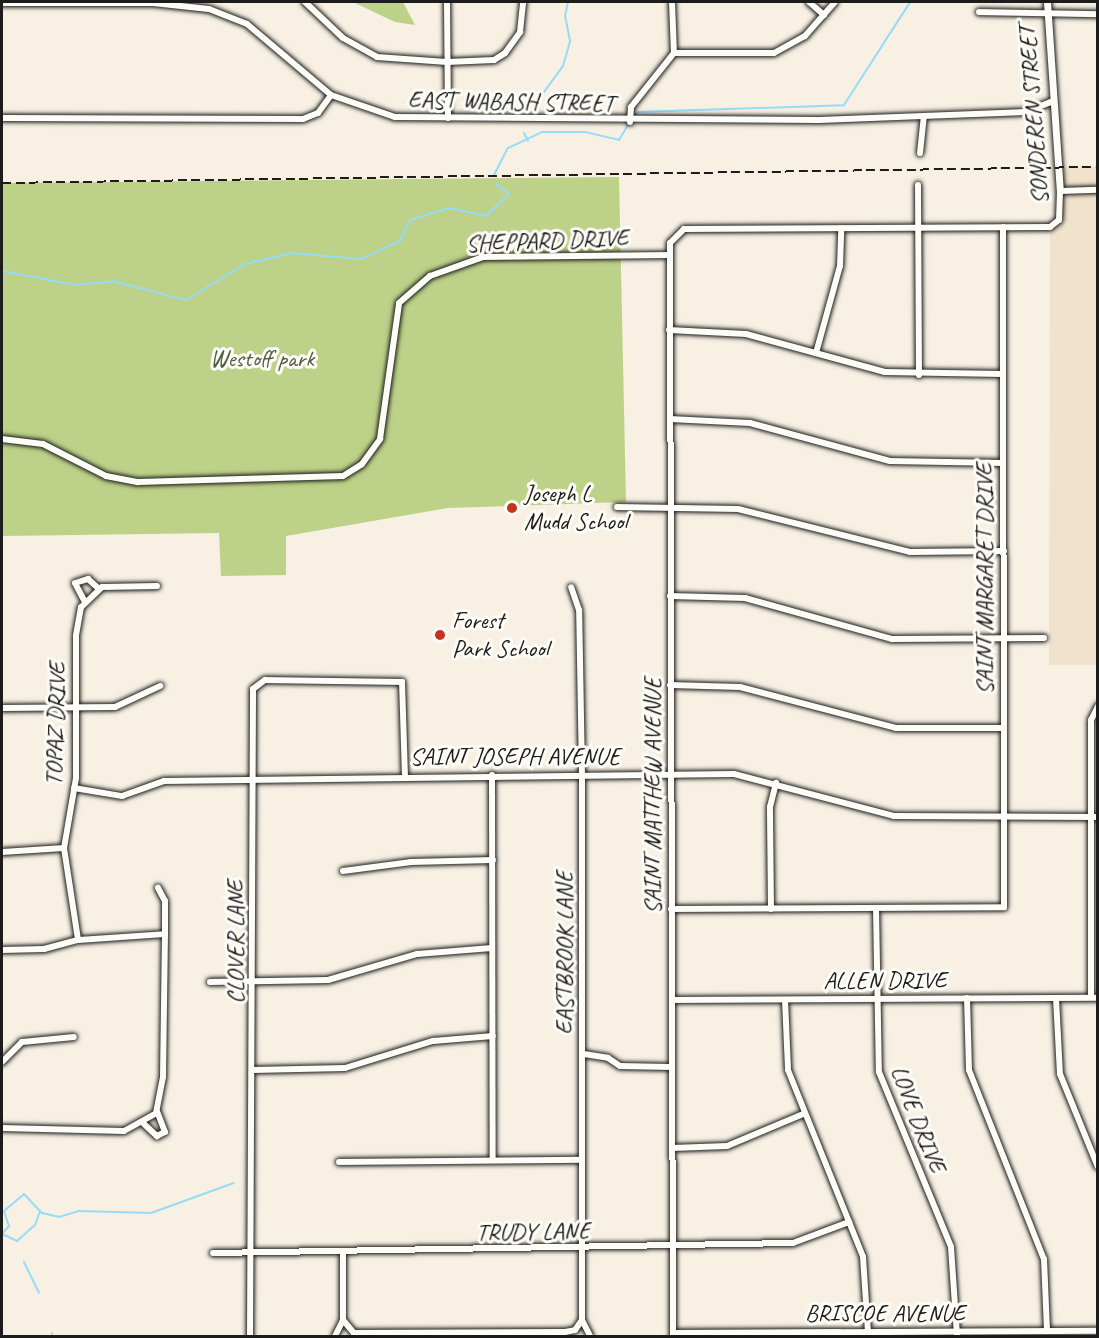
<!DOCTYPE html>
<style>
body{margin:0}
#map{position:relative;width:1099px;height:1338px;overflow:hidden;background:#f7f0e3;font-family:Caveat,sans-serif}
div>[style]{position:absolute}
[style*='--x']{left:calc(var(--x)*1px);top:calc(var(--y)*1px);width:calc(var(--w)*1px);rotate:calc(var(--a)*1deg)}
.built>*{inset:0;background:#f0e2cb}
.green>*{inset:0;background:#bdd288}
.stream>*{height:2px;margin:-1px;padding:0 1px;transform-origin:1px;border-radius:1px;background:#96dcf8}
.roads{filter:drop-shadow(0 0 2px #1c1c1c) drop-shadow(0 0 2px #1c1c1c)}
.minor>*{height:6px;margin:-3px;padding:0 3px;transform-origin:3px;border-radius:3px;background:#fdfcf7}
.tertiary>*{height:7px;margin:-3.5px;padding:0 3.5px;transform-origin:3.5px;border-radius:3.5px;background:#fdfcf7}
.rail>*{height:2px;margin-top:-1px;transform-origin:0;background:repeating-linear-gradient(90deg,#1c1c1c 0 9px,transparent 0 13.5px)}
.dots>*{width:16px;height:16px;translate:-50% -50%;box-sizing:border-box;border:3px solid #fdfcf7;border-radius:50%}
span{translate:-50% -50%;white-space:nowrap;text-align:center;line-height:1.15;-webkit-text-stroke:6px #fdfcf7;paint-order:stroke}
.street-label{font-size:24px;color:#1c1c1c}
.park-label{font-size:24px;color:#545c42}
.poi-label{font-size:24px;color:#1c1c1c}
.left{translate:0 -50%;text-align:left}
.frame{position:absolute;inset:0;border:3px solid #1c1c1c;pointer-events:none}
</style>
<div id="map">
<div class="built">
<i style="clip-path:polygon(1097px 167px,1097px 665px,1049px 665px,1050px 227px,1059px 220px,1060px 168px)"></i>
</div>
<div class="green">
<i style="clip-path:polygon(353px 2px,403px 2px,415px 25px,395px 22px)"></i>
<i style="clip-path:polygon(619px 177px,626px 502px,448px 508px,286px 536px,286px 575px,221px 576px,219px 533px,2px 536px,2px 183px)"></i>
</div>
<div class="stream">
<i style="--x:533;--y:107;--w:51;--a:-53.8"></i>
<i style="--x:563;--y:66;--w:26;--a:-74"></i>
<i style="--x:570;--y:41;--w:25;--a:-101"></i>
<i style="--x:565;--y:16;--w:14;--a:-78"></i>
<i style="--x:638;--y:112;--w:206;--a:-1.9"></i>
<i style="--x:844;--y:105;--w:122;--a:-57.3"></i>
<i style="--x:524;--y:133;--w:9;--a:63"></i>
<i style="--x:494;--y:175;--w:30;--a:-63"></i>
<i style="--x:508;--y:148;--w:38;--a:-25"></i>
<i style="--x:542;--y:132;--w:43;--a:0"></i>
<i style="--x:585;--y:132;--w:35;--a:13"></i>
<i style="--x:619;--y:140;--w:21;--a:-59"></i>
<i style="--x:2;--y:271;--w:75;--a:10.7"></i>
<i style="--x:76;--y:285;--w:36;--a:-6"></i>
<i style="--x:112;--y:281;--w:76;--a:14.4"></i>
<i style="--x:186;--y:300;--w:69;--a:-31.4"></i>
<i style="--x:245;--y:264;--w:48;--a:-13.2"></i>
<i style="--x:292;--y:253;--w:69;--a:5"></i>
<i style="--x:361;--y:259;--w:43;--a:-24.8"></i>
<i style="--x:400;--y:241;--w:23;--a:-65"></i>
<i style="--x:410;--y:220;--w:41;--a:-17.1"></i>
<i style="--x:449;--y:208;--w:38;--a:12"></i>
<i style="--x:486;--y:216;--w:32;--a:-44"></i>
<i style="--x:509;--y:194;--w:16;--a:-142"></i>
<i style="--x:4;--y:1211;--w:26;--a:-40"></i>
<i style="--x:24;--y:1194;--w:26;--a:47"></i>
<i style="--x:42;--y:1213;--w:17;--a:13"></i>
<i style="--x:59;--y:1217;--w:21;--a:-17"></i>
<i style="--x:79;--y:1211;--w:72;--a:1.6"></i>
<i style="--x:151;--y:1213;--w:88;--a:-19.9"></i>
<i style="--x:4;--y:1211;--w:16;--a:72"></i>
<i style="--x:9;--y:1226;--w:11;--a:131"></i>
<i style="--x:2;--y:1234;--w:17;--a:25"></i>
<i style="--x:17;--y:1241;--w:24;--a:-42"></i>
<i style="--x:35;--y:1225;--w:15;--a:-70"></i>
<i style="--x:24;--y:1262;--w:34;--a:64"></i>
<i style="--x:52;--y:1333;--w:3;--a:72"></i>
</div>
<div class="roads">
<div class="minor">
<i style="--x:305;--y:2;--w:52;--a:43.5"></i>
<i style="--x:343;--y:38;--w:39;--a:29"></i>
<i style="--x:377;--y:57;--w:70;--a:4.1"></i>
<i style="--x:447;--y:62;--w:47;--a:-2.4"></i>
<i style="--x:494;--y:60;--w:13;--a:-32"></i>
<i style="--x:505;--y:53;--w:26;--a:-54"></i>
<i style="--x:520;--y:32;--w:30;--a:-84"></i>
<i style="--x:447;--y:2;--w:116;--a:89.5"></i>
<i style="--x:672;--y:2;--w:51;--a:87.8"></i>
<i style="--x:809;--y:2;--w:20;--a:41"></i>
<i style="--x:2;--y:3;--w:151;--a:0"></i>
<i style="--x:153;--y:3;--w:56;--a:6.1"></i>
<i style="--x:209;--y:9;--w:41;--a:21.5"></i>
<i style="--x:247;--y:24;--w:110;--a:40.2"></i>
<i style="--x:331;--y:95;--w:68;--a:19"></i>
<i style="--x:395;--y:117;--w:424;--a:0.4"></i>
<i style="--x:819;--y:120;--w:207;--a:-2.2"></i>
<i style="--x:1026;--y:112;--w:27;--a:-22"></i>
<i style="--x:979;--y:12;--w:119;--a:1"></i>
<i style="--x:674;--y:53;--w:100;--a:0"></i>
<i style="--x:774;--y:53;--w:35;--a:-29"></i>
<i style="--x:805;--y:36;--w:45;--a:-48.6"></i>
<i style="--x:2;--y:118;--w:301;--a:0.2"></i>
<i style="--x:303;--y:119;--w:16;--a:-22"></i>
<i style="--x:318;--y:113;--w:22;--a:-54"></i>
<i style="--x:630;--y:122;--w:15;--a:-86"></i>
<i style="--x:631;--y:107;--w:69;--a:-51.5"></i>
<i style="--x:920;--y:153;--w:37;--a:-84"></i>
<i style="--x:918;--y:185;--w:190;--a:89.7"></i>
<i style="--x:669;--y:330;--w:77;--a:3"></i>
<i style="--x:746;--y:334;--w:144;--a:15.3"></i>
<i style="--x:885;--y:372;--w:118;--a:1"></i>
<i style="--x:816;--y:353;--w:90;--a:-74.6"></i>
<i style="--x:840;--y:266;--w:38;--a:-88"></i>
<i style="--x:670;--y:419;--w:80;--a:2.9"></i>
<i style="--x:750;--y:423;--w:145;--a:15.2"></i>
<i style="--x:890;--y:461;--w:113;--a:1"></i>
<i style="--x:2;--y:439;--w:41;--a:7"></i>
<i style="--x:43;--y:444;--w:71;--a:26.9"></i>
<i style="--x:106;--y:476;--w:33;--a:11"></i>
<i style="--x:138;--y:482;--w:205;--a:-1.7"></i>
<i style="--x:343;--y:476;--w:22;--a:-32"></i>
<i style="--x:362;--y:464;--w:31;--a:-54"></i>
<i style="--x:380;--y:439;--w:137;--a:-82"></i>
<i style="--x:399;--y:303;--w:41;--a:-41.1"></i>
<i style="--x:430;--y:276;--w:56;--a:-19.7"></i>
<i style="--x:483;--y:257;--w:186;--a:-0.6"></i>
<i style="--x:617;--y:507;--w:121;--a:0.9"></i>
<i style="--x:738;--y:509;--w:177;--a:14"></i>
<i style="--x:910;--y:552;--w:94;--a:-0.6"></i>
<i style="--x:157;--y:586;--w:55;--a:179"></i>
<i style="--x:102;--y:587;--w:29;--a:136"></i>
<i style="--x:81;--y:607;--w:29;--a:100"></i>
<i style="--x:76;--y:636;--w:142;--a:90"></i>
<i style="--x:76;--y:778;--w:71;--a:99.7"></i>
<i style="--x:64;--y:848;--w:93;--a:81.3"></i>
<i style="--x:78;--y:940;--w:87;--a:-3.9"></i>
<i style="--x:670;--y:596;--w:75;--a:1.5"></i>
<i style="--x:745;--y:598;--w:153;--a:15.6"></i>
<i style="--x:892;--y:639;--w:152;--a:-0.4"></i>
<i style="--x:85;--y:602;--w:21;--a:-118"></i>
<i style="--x:75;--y:583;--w:14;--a:-17"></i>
<i style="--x:88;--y:579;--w:15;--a:42"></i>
<i style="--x:670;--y:685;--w:70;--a:1.6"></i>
<i style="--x:740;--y:687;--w:161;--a:14.7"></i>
<i style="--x:896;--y:728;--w:107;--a:0"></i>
<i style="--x:2;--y:708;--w:113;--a:-0.5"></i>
<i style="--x:115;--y:707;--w:50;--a:-25"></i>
<i style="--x:492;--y:775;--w:385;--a:89.9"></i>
<i style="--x:74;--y:788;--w:49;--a:9.5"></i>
<i style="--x:122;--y:796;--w:45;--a:-19.7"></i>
<i style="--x:164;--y:781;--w:570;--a:-0.7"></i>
<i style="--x:734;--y:774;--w:165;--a:14.7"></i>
<i style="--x:894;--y:816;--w:204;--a:0.3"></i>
<i style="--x:2;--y:852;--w:62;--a:-3.7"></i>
<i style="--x:343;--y:871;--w:69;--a:-7.5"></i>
<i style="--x:411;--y:862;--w:82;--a:-1.4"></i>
<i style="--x:876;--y:908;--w:164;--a:89"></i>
<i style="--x:879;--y:1072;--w:189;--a:67.6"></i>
<i style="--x:951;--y:1247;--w:89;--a:86.1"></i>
<i style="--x:671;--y:909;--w:333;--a:-0.3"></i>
<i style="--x:1004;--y:907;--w:680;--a:-90.08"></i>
<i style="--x:771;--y:909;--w:102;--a:-90.6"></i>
<i style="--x:770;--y:807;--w:25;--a:-76"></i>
<i style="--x:2;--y:950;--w:42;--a:-1.4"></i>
<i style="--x:44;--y:949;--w:35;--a:-15"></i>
<i style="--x:210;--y:982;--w:118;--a:-1"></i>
<i style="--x:328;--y:980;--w:93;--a:-16.3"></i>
<i style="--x:417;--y:954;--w:75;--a:-4.6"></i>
<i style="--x:1091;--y:997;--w:277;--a:-90"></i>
<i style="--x:1091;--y:720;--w:16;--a:-63"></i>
<i style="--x:967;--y:998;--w:72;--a:88.4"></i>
<i style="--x:969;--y:1070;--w:203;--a:68.4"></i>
<i style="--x:1044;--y:1259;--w:72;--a:87.6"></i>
<i style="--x:1056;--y:998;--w:76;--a:87"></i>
<i style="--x:1060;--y:1074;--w:100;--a:67.8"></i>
<i style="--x:672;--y:1000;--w:426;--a:-0.3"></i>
<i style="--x:785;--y:1000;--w:70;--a:87.5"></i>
<i style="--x:788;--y:1070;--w:201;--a:68.1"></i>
<i style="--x:863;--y:1257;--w:75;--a:86.2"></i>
<i style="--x:584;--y:1054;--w:24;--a:9"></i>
<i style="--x:608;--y:1058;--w:14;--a:34"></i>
<i style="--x:620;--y:1066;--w:51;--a:1.1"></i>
<i style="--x:2;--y:1062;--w:28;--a:-45"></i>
<i style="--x:22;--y:1042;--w:52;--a:-5.5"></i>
<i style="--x:253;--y:1070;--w:92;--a:-1.2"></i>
<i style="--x:345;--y:1068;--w:92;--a:-17.1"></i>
<i style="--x:433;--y:1041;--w:60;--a:-4.8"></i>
<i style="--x:144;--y:1124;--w:18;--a:43"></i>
<i style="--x:157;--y:1136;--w:9;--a:-27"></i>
<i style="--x:165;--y:1132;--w:22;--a:-111"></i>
<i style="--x:2;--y:1128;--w:122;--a:1.4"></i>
<i style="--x:124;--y:1131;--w:37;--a:-29"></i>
<i style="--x:156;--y:1113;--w:37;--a:-79"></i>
<i style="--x:163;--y:1077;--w:143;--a:-89.2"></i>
<i style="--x:165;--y:934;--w:33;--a:-90"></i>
<i style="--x:165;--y:901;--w:15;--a:-118"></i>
<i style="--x:672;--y:1148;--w:55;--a:-2.1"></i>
<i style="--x:727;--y:1146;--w:82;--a:-22.8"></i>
<i style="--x:339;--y:1162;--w:243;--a:-0.5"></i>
<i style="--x:343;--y:1252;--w:68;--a:90"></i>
<i style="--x:343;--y:1320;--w:17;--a:50"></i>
<i style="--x:354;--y:1333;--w:211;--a:-0.3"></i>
<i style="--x:565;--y:1332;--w:10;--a:-11"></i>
<i style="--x:575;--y:1330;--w:12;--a:-55"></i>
<i style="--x:582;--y:1320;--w:546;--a:-90"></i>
<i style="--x:582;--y:774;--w:164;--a:-91"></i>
<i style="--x:579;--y:610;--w:24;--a:-109"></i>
<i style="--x:213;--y:1253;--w:580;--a:-0.99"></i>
<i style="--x:793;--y:1243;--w:60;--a:-20.6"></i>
<i style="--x:582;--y:1320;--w:18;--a:63"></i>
<i style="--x:674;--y:1333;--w:424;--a:-0.3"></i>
<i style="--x:250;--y:1336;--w:647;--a:-89.73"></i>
<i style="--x:253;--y:689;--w:15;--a:-37"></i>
<i style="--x:265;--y:680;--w:137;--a:0.8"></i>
<i style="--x:402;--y:682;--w:93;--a:88.2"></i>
<i style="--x:335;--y:1336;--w:18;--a:-63"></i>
<i style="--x:673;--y:1336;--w:1093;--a:-90.16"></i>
<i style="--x:670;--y:243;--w:20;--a:-45"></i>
<i style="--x:684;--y:229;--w:366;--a:-0.3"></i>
<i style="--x:1050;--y:227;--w:11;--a:-38"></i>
<i style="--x:1059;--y:220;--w:29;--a:-88"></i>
<i style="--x:1060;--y:191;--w:38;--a:-2"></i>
</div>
<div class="tertiary">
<i style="--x:1047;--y:2;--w:189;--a:86.1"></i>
</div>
</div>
<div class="rail">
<i style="--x:2;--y:183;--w:1096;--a:-0.84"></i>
</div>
<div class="dots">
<i style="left:512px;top:508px;background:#c8321e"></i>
<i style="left:440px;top:635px;background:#c8321e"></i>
</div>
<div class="street-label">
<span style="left:511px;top:102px;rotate:1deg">EAST WABASH STREET</span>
<span style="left:1034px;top:115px;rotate:-94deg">SONDEREN STREET</span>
<span style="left:547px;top:241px;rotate:-2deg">SHEPPARD DRIVE</span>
<span style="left:985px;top:579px;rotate:-90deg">SAINT MARGARET DRIVE</span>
<span style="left:56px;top:724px;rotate:-88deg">TOPAZ DRIVE</span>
<span style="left:515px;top:757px">SAINT JOSEPH AVENUE</span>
<span style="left:653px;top:796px;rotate:-90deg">SAINT MATTHEW AVENUE</span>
<span style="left:236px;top:942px;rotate:-90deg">CLOVER LANE</span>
<span style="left:565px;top:953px;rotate:-90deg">EASTBROOK LANE</span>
<span style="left:885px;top:981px">ALLEN DRIVE</span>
<span style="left:918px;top:1119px;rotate:69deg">LOVE DRIVE</span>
<span style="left:533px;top:1232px;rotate:-1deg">TRUDY LANE</span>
<span style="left:885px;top:1314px">BRISCOE AVENUE</span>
</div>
<div class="park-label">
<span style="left:262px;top:359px">Westoff park</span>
</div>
<div class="poi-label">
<span class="left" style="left:524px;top:508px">Joseph L<br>Mudd School</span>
<span class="left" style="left:452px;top:635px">Forest<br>Park School</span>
</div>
<div class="frame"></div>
</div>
